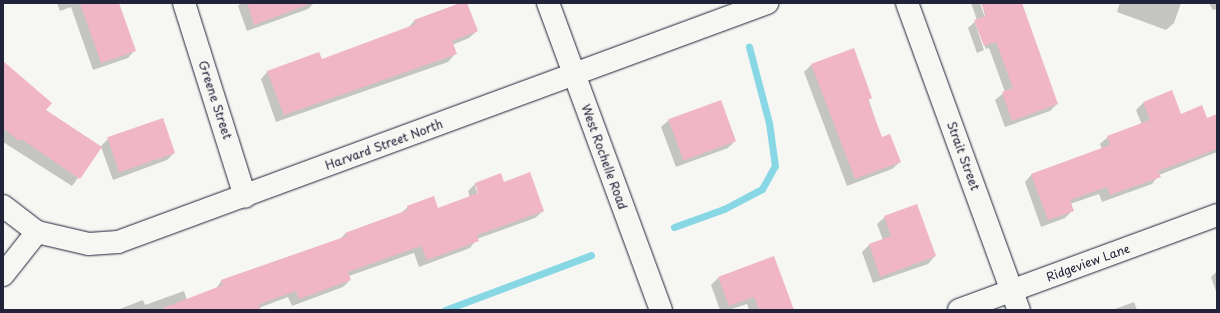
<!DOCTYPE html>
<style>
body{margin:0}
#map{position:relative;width:1220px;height:313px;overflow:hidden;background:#f6f6f2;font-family:"Playpen Sans",sans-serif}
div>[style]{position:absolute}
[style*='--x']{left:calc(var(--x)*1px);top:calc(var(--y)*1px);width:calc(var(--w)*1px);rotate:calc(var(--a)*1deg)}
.shadow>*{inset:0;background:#0003}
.stream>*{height:7px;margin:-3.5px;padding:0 3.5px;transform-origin:3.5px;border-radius:3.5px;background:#88d7e5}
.building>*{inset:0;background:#f0b6c7;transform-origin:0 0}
.roads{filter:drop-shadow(0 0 1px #22223b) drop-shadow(0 0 1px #22223b)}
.street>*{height:22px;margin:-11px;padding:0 11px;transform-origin:11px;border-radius:11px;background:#f6f6f2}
.secondary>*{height:22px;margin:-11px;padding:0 11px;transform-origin:11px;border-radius:11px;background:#f6f6f2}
span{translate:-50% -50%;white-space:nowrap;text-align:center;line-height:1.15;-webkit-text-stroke:3px #f6f6f2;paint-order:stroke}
.street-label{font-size:12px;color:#22223b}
.frame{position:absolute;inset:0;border:4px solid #22223b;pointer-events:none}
</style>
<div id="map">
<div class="shadow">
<i style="clip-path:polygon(57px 3px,118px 3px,135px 50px,128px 58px,93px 70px,71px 7px,60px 11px)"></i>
<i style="clip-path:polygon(241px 3px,314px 3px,308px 9px,247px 31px,238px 6px)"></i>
<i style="clip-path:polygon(463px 3px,466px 3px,477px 31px,469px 38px,452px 45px,455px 54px,448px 62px,276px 122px,261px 79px,268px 71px,321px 60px,408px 28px,415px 20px)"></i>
<i style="clip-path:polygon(971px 3px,980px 3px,986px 21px,982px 3px,1021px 3px,1057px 104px,1050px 111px,1005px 127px,995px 100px,1005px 92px,989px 48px,986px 49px,975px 23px,984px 50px,977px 53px,968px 28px,977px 20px)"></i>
<i style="clip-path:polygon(1120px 3px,1181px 3px,1174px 23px,1166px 30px,1117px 12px)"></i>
<i style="clip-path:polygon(1209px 3px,1217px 3px,1217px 9px,1213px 10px)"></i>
<i style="clip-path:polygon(853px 50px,881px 138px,900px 162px,892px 169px,847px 186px,804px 72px,811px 65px)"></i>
<i style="clip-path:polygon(3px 75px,44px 110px,100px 147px,108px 139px,174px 153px,167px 160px,113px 180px,101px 147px,72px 186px,3px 142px)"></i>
<i style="clip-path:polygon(1143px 103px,1181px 115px,1207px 119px,1217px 115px,1217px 152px,1159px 175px,1152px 184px,1102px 202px,1099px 194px,1070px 204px,1073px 210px,1065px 218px,1041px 227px,1025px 182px,1032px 174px,1102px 149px,1100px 144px,1108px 137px,1142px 125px,1136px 110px)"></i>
<i style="clip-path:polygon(669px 120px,735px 141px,728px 148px,676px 167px,661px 127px)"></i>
<i style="clip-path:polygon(evenodd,500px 174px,503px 183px,543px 211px,535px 218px,477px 239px,470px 248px,419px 267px,414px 253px,349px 276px,350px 280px,343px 287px,292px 306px,288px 297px,259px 308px,260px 310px,117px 310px,143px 300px,145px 305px,184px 291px,187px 300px,215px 290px,222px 280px,340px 239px,346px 233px,401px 213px,408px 207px,437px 209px,470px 197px,468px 191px,475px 184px,500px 174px,475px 186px,477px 186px,479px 198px,475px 186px)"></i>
<i style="clip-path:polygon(885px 217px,935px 256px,928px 264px,873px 283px,862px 252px,869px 245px,883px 240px,877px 224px)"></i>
<i style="clip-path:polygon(1217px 271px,1217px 294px,1211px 277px)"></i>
<i style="clip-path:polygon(718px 278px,788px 310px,749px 310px,747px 304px,729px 310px,720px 310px,711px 285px)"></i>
<i style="clip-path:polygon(1134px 302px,1137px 310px,1112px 310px)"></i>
</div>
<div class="stream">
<i style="--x:674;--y:227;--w:53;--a:-19.8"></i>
<i style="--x:724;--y:209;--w:43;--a:-27.8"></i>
<i style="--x:762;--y:189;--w:26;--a:-61"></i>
<i style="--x:775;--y:166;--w:43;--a:-97.9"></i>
<i style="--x:769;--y:123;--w:79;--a:-104.7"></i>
<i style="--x:445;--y:310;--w:156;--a:-20.6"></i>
</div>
<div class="building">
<i style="clip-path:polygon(80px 3px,119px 3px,136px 51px,101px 63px)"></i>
<i style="clip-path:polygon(247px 3px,307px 3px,307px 5px,254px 25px)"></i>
<i style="clip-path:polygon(460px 3px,467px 3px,478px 31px,452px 41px,457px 54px,284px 115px,267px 71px,319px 52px,322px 59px,416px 24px,414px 20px)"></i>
<i style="clip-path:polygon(981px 3px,1022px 3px,1058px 104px,1012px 121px,1002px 92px,1013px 88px,996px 42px,984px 46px,974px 20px,986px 16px)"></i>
<i style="clip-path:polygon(854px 48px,872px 98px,868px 100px,882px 137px,890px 134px,901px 162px,855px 179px,811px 64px)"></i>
<i style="clip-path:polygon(3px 61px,52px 103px,46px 110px,102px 147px,80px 179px,21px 139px,19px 141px,3px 128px)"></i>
<i style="clip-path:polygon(1172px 90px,1181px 114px,1202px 105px,1207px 118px,1217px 114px,1217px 149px,1158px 171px,1161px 177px,1110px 195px,1107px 187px,1070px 200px,1074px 211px,1048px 220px,1031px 174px,1110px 145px,1107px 136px,1150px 120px,1143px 102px)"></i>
<i style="left:721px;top:100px;width:44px;height:56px;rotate:70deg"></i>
<i style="left:163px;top:118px;width:37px;height:59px;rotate:71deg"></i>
<i style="clip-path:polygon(530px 172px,544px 211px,477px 235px,479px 241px,427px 260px,421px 246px,348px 272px,351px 280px,299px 299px,296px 291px,259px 304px,261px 310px,163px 310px,163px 308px,223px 285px,221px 280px,347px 236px,345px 233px,408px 210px,407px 206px,434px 196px,438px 208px,478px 193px,475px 183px,501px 173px,504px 182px)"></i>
<i style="clip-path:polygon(917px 204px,936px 256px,880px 277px,869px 244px,891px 236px,884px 216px)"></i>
<i style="clip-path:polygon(774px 256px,794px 310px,759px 310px,754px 297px,729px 306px,718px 277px)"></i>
</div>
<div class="roads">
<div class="street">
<i style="--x:184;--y:3;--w:203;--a:72.5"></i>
<i style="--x:907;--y:3;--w:327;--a:70"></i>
<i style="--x:3;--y:206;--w:43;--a:37.4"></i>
<i style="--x:37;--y:232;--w:53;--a:13"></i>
<i style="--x:89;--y:244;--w:29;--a:-4"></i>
<i style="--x:118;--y:242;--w:692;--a:-20.22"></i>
<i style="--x:3;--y:275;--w:55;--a:-51.7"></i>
<i style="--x:959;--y:310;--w:275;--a:-20.2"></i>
</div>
<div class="secondary">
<i style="--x:548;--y:3;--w:327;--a:69.8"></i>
</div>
</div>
<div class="street-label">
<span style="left:215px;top:100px;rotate:72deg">Greene Street</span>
<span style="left:384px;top:145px;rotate:-20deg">Harvard Street North</span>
<span style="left:963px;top:156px;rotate:70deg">Strait Street</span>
<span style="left:604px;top:157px;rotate:70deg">West Rochelle Road</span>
<span style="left:1088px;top:263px;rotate:-20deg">Ridgeview Lane</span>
</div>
<div class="frame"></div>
</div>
